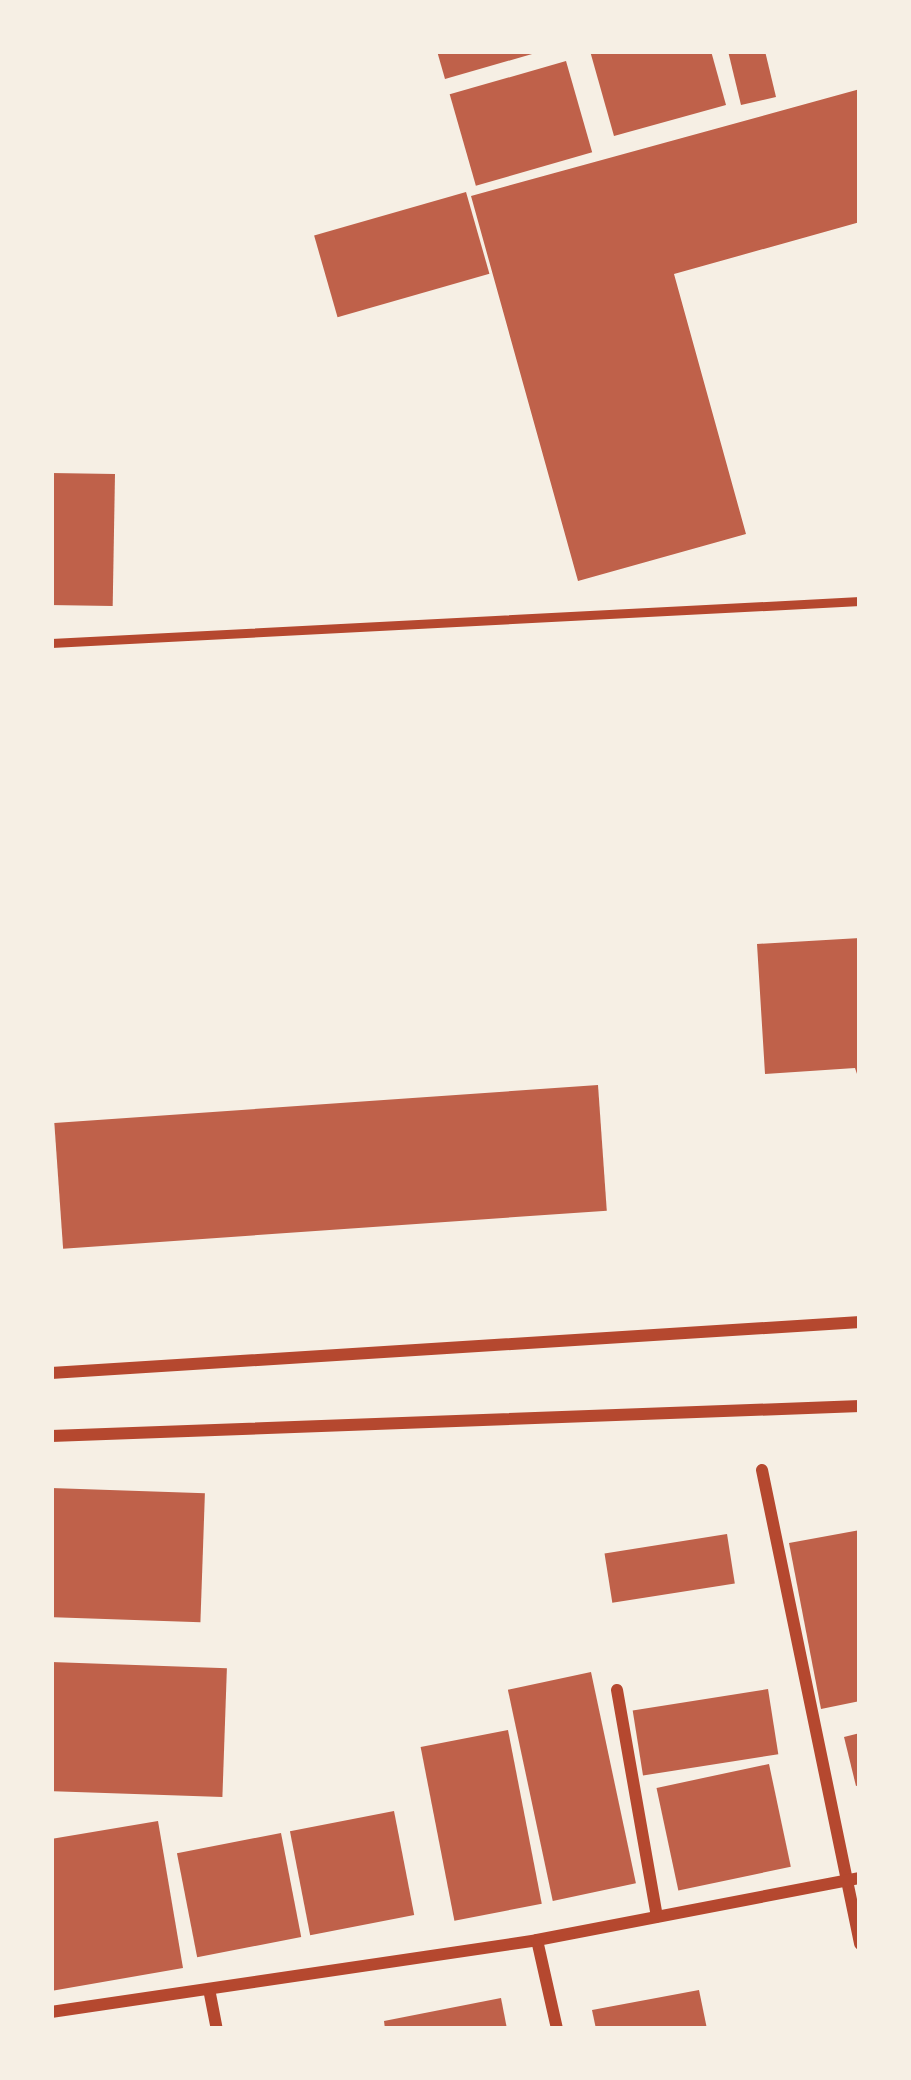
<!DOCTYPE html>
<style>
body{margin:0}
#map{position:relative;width:911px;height:2080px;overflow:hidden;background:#f6efe4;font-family:Lora,serif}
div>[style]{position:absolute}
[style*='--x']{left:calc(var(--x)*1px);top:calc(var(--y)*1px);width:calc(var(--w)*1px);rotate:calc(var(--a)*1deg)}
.building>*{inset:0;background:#bf614a;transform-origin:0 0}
.service>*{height:9px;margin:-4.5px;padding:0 4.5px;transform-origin:4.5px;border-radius:4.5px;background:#b5482f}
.minor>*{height:12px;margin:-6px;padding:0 6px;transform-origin:6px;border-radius:6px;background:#b5482f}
span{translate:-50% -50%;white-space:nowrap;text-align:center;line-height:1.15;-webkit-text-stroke:12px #f6efe4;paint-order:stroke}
.frame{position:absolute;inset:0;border:54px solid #f6efe4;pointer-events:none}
</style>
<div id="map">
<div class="building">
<i style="clip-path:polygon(437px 51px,538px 51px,539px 52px,445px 79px)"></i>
<i style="clip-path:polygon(590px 51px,711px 51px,726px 105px,614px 136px)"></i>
<i style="clip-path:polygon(728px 51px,765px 51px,776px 97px,741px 105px)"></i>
<i style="left:566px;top:61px;width:95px;height:121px;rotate:74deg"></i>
<i style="clip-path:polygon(860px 89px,860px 222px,674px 274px,746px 534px,578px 581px,471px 196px)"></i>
<i style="left:466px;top:192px;width:85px;height:158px;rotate:74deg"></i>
<i style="left:51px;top:473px;width:64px;height:132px;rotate:1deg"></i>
<i style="clip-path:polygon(860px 938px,860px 1083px,855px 1068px,765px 1074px,757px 944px)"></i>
<i style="left:598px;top:1085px;width:126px;height:545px;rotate:86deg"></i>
<i style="left:51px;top:1488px;width:154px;height:129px;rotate:2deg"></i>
<i style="clip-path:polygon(860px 1530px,860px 1701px,821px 1709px,789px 1543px)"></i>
<i style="left:727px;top:1534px;width:50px;height:124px;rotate:81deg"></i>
<i style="left:51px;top:1662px;width:176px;height:129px;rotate:2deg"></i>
<i style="left:591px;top:1672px;width:216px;height:85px;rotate:78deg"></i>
<i style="left:768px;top:1689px;width:66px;height:137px;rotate:81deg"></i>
<i style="left:508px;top:1730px;width:177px;height:89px;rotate:79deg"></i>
<i style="clip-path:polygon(860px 1733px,860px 1785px,856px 1786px,844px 1737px)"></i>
<i style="left:769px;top:1764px;width:105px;height:115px;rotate:78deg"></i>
<i style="left:394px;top:1811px;width:106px;height:106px;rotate:79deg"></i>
<i style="clip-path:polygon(158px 1821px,183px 1968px,51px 1991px,51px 1839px)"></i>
<i style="left:281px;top:1833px;width:106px;height:106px;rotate:79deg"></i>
<i style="clip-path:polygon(699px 1990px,707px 2029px,596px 2029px,592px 2010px)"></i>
<i style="clip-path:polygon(501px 1998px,507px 2029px,385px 2029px,384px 2021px)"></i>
</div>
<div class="service">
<i style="--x:51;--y:643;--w:810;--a:-2.97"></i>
</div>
<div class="minor">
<i style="--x:51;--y:1373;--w:811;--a:-3.61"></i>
<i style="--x:51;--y:1436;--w:810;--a:-2.12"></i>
<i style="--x:762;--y:1470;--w:484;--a:78.3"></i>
<i style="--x:617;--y:1690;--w:230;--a:80"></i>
<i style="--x:537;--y:1940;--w:91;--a:77.3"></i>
<i style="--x:210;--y:1994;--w:36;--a:79"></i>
<i style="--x:51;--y:2012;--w:491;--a:-8.4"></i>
<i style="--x:537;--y:1940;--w:329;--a:-10.9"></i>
</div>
<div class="frame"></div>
</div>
